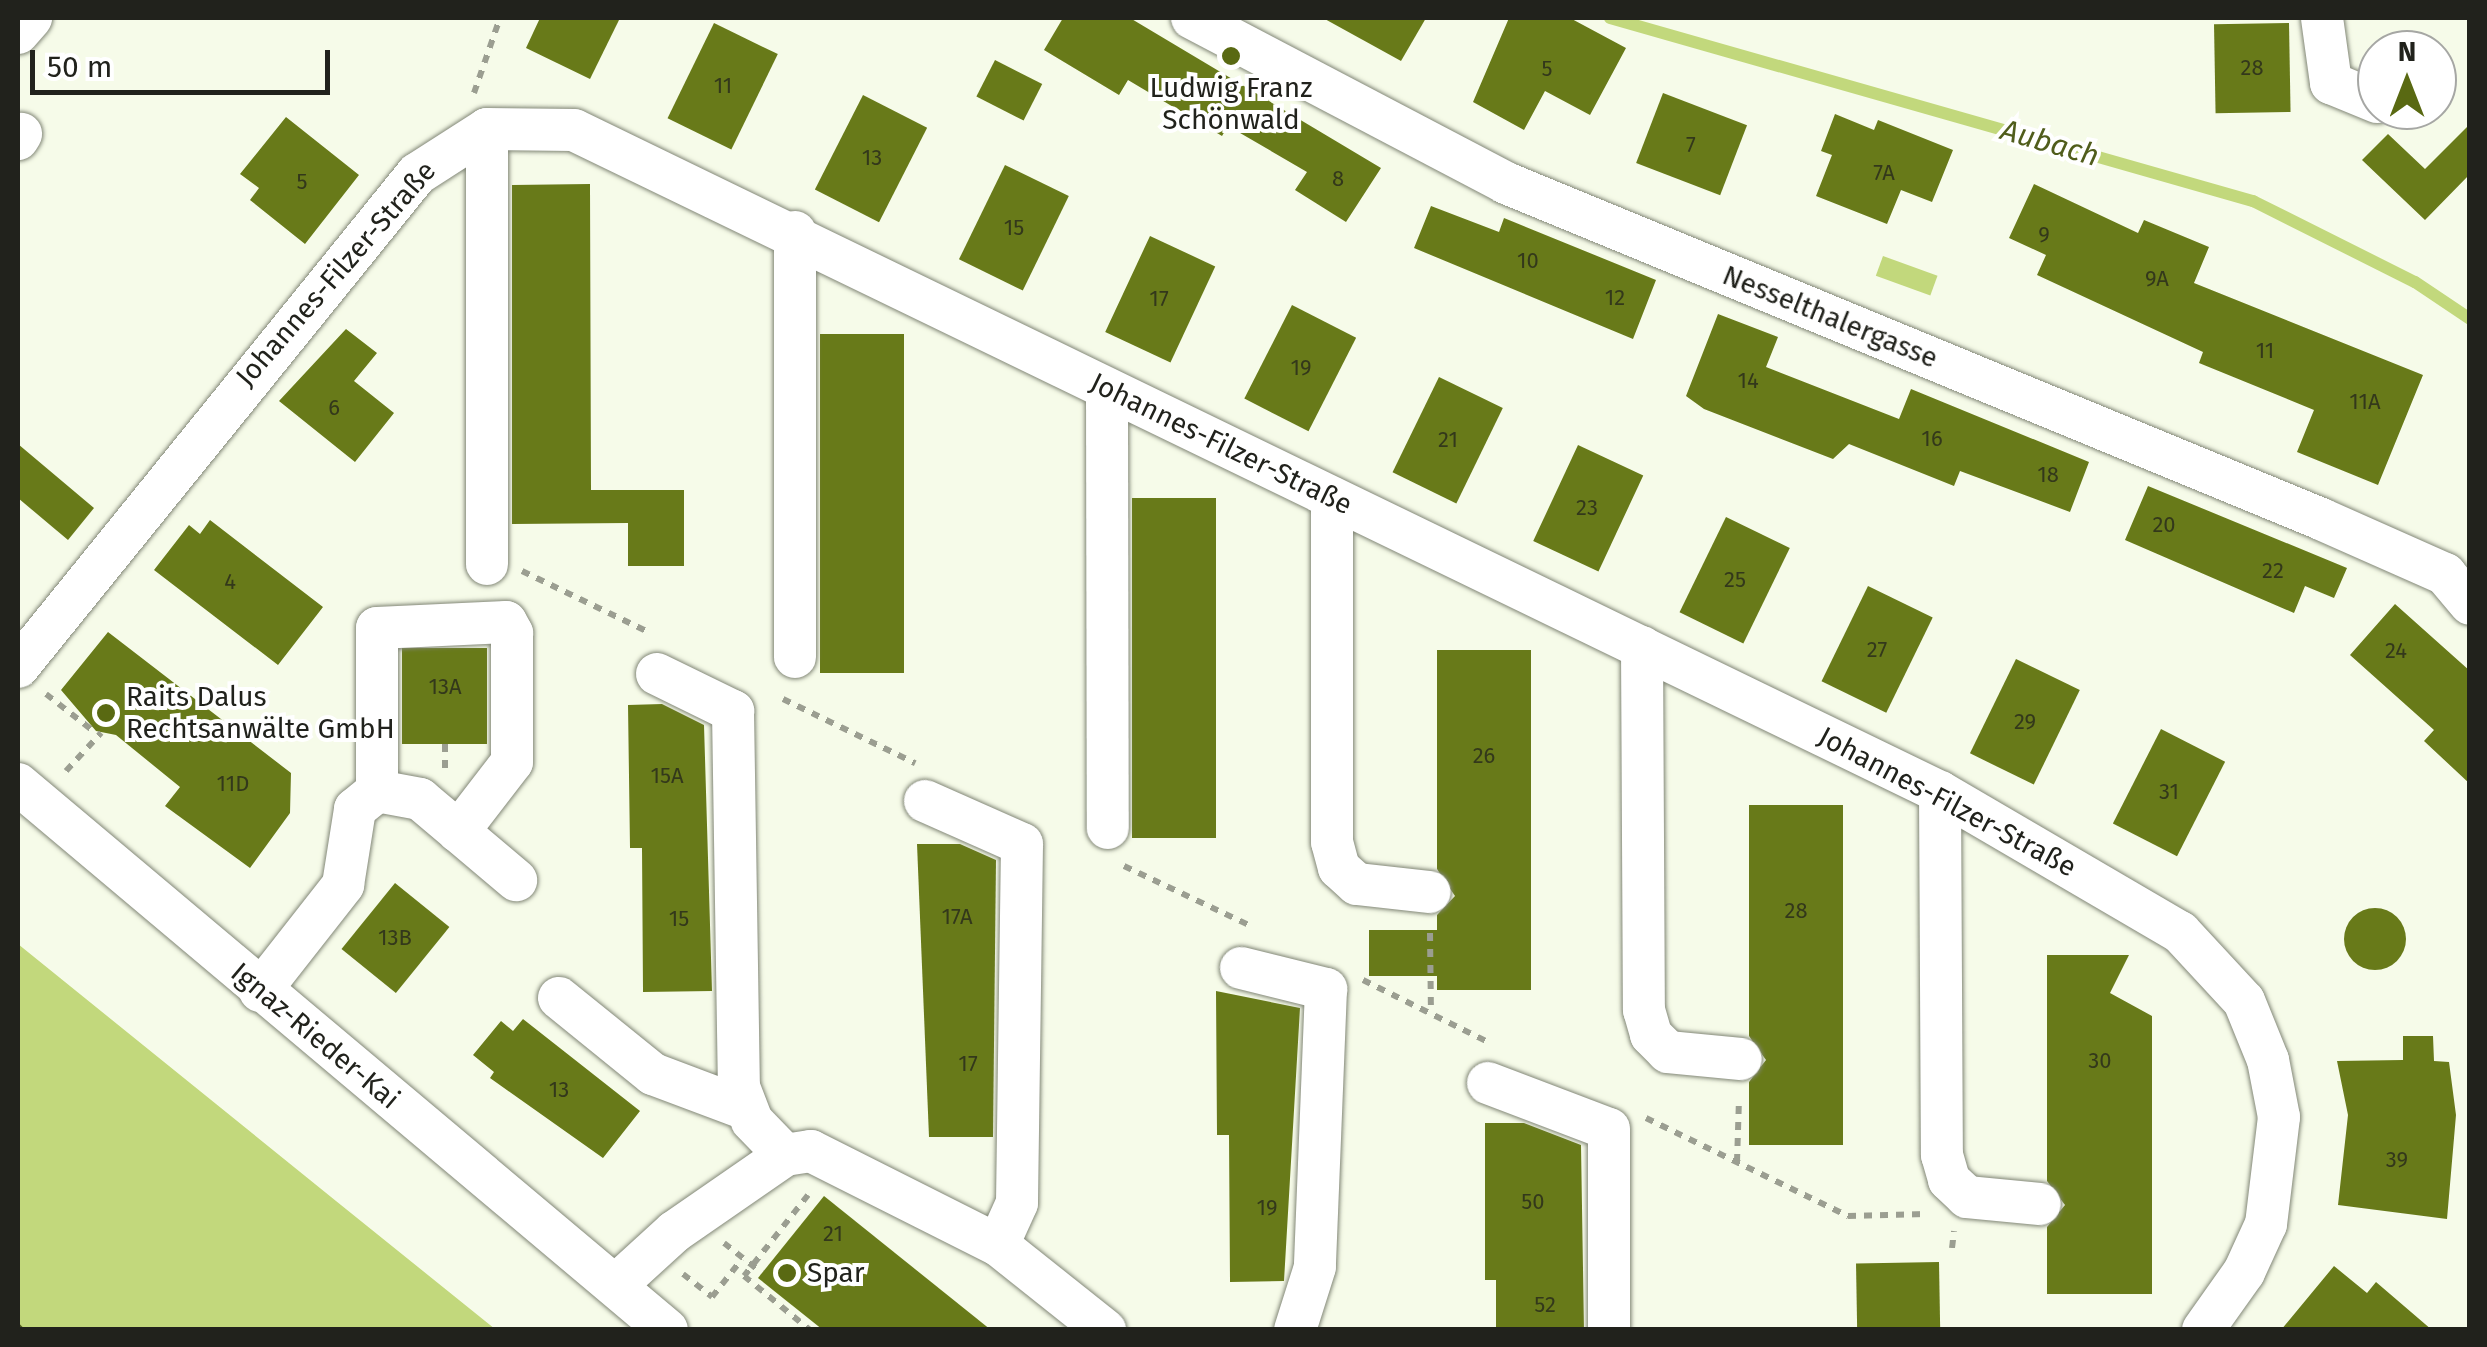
<!DOCTYPE html>
<meta charset="utf-8">
<style>
body{margin:0}
#map{position:relative;width:2487px;height:1347px;overflow:hidden;background:#f6fbe9;font-family:"Fira Sans",sans-serif}
div>[style]{position:absolute}
[style*='--x']{left:calc(var(--x)*1px);top:calc(var(--y)*1px);width:calc(var(--w)*1px);rotate:calc(var(--a)*1deg)}
.water>*{inset:0;background:#c2d87c;transform-origin:0 0}
.stream>*{height:12px;margin:-6px;padding:0 6px;transform-origin:6px;border-radius:6px;background:#c2d87c}
.ferry>*{height:2.5px;margin-top:-1.25px;transform-origin:0;background:repeating-linear-gradient(90deg,#505d1c 0 12px,transparent 0 22px)}
.building>*{inset:0;background:#687a19;transform-origin:0 0}
.round{border-radius:50%}
.path>*{height:6px;margin-top:-3px;transform-origin:0;background:repeating-linear-gradient(90deg,#9b9e91 0 8px,transparent 0 16px)}
.roads{filter:drop-shadow(0 0 2px #828777) drop-shadow(0 0 2px #828777)}
.minor>*{height:42px;margin:-21px;padding:0 21px;transform-origin:21px;border-radius:21px;background:#fff}
.dots>*{width:28px;height:28px;translate:-50% -50%;box-sizing:border-box;border:5px solid #fff;border-radius:50%}
span{translate:-50% -50%;white-space:nowrap;text-align:center;line-height:1.15;-webkit-text-stroke:8px #fff;paint-order:stroke}
.number-label{font-size:22px;color:#33381b}
.number-label span{-webkit-text-stroke-width:0}
.poi-label{font-size:28px;color:#21221c}
.left{translate:0 -50%;text-align:left}
.street-label{font-size:28px;color:#21221c}
.water-label{font-size:30px;color:#505d1c;font-style:italic}
.frame{position:absolute;inset:0;border:20px solid #21221c;pointer-events:none}
.north{position:absolute;left:2357px;top:30px;width:100px;height:100px;box-sizing:border-box;background:#fff;border:2px solid #a6a7a4;border-radius:50%;rotate:0deg;font-size:28px;font-weight:700;line-height:40px;text-align:center;color:#21221c}
.north::after{content:'';display:block;margin:auto;width:35px;height:45px;background:#596912;clip-path:polygon(50% 0,100% 100%,50% 72%,0 100%)}
.scale{position:absolute;left:30px;top:50px;width:300px;height:45px;box-sizing:border-box;border:5px solid #21221c;border-top:0;padding-left:12px;font-size:30px;line-height:35px;white-space:nowrap;color:#21221c;-webkit-text-stroke:8px #fff;paint-order:stroke}
</style>
<div id="map">
<div class="water">
<i style="left:1883px;top:256px;width:58px;height:21px;rotate:20deg"></i>
<i style="clip-path:polygon(18px 944px,336px 1201px,495px 1329px,18px 1329px)"></i>
</div>
<div class="stream">
<i style="--x:1610;--y:18;--w:669;--a:15.89"></i>
<i style="--x:2253;--y:201;--w:181;--a:26.6"></i>
<i style="--x:2415;--y:282;--w:66;--a:33.9"></i>
</div>
<div class="ferry">
<i style="--x:18;--y:1324;--w:8;--a:45"></i>
</div>
<div class="building">
<i style="clip-path:polygon(540px 18px,620px 18px,590px 79px,526px 48px)"></i>
<i style="clip-path:polygon(1063px 18px,1130px 18px,1381px 168px,1346px 222px,1295px 190px,1307px 172px,1228px 126px,1222px 136px,1128px 80px,1119px 95px,1044px 50px)"></i>
<i style="clip-path:polygon(1323px 18px,1426px 18px,1401px 61px)"></i>
<i style="clip-path:polygon(1509px 18px,1570px 18px,1626px 48px,1590px 115px,1545px 91px,1524px 130px,1473px 102px)"></i>
<i style="left:714px;top:23px;width:71px;height:106px;rotate:26deg"></i>
<i style="left:2289px;top:23px;width:89px;height:75px;rotate:89deg"></i>
<i style="left:995px;top:60px;width:53px;height:41px;rotate:27deg"></i>
<i style="left:1663px;top:93px;width:90px;height:75px;rotate:21deg"></i>
<i style="left:863px;top:95px;width:72px;height:106px;rotate:27deg"></i>
<i style="clip-path:polygon(1835px 114px,1874px 130px,1878px 120px,1953px 150px,1932px 202px,1901px 190px,1887px 224px,1816px 196px,1832px 155px,1821px 151px)"></i>
<i style="clip-path:polygon(286px 117px,359px 175px,305px 244px,250px 200px,259px 188px,240px 174px)"></i>
<i style="clip-path:polygon(2470px 124px,2470px 174px,2425px 220px,2362px 160px,2388px 134px,2425px 169px)"></i>
<i style="left:1005px;top:165px;width:71px;height:105px;rotate:26deg"></i>
<i style="clip-path:polygon(590px 184px,591px 490px,684px 490px,684px 566px,628px 566px,628px 523px,512px 524px,512px 185px)"></i>
<i style="clip-path:polygon(2034px 184px,2138px 233px,2144px 220px,2209px 247px,2194px 283px,2423px 375px,2378px 485px,2297px 452px,2314px 410px,2199px 363px,2203px 352px,2037px 275px,2046px 255px,2009px 238px)"></i>
<i style="clip-path:polygon(1431px 206px,1499px 232px,1504px 218px,1656px 280px,1633px 339px,1414px 248px)"></i>
<i style="left:1150px;top:236px;width:72px;height:106px;rotate:25deg"></i>
<i style="left:1292px;top:305px;width:72px;height:105px;rotate:27deg"></i>
<i style="clip-path:polygon(1718px 314px,1778px 337px,1766px 367px,1899px 419px,1911px 389px,2089px 462px,2070px 512px,1960px 471px,1954px 486px,1849px 444px,1833px 459px,1704px 409px,1686px 396px)"></i>
<i style="clip-path:polygon(346px 329px,377px 353px,354px 381px,394px 413px,355px 462px,279px 401px)"></i>
<i style="left:820px;top:334px;width:84px;height:339px"></i>
<i style="left:1439px;top:377px;width:71px;height:106px;rotate:26deg"></i>
<i style="clip-path:polygon(18px 444px,94px 508px,68px 540px,18px 498px)"></i>
<i style="left:1578px;top:445px;width:72px;height:106px;rotate:25deg"></i>
<i style="clip-path:polygon(2148px 486px,2347px 568px,2334px 598px,2305px 586px,2294px 613px,2125px 540px)"></i>
<i style="left:1216px;top:498px;width:340px;height:84px;rotate:90deg"></i>
<i style="left:1726px;top:517px;width:71px;height:106px;rotate:26deg"></i>
<i style="clip-path:polygon(210px 520px,323px 607px,278px 665px,154px 570px,189px 525px,200px 534px)"></i>
<i style="left:1868px;top:586px;width:72px;height:106px;rotate:26deg"></i>
<i style="clip-path:polygon(2395px 604px,2470px 671px,2470px 784px,2424px 741px,2434px 730px,2350px 655px)"></i>
<i style="clip-path:polygon(108px 632px,291px 773px,290px 813px,250px 868px,165px 806px,180px 787px,116px 735px,96px 731px,61px 690px)"></i>
<i style="left:487px;top:648px;width:96px;height:85px;rotate:90deg"></i>
<i style="clip-path:polygon(1437px 650px,1531px 650px,1531px 990px,1437px 990px,1437px 976px,1369px 976px,1369px 930px,1437px 930px,1437px 915px,1455px 896px,1437px 869px)"></i>
<i style="left:2016px;top:659px;width:71px;height:105px;rotate:26deg"></i>
<i style="clip-path:polygon(662px 704px,704px 725px,712px 991px,643px 992px,642px 848px,630px 848px,628px 705px)"></i>
<i style="left:2161px;top:729px;width:72px;height:106px;rotate:27deg"></i>
<i style="clip-path:polygon(1749px 805px,1843px 805px,1843px 1145px,1749px 1145px,1749px 1082px,1766px 1060px,1749px 1036px)"></i>
<i style="clip-path:polygon(917px 844px,960px 844px,996px 860px,993px 1137px,929px 1137px)"></i>
<i style="left:395px;top:883px;width:70px;height:85px;rotate:39deg"></i>
<i class="round" style="left:2344px;top:908px;width:62px;height:62px"></i>
<i style="clip-path:polygon(2047px 955px,2129px 955px,2110px 993px,2152px 1016px,2152px 1294px,2047px 1294px,2047px 1227px,2065px 1205px,2047px 1181px)"></i>
<i style="clip-path:polygon(1216px 991px,1300px 1008px,1284px 1281px,1230px 1282px,1229px 1135px,1217px 1135px)"></i>
<i style="clip-path:polygon(523px 1019px,640px 1111px,603px 1158px,490px 1078px,494px 1072px,473px 1055px,501px 1021px,513px 1031px)"></i>
<i style="clip-path:polygon(2403px 1036px,2433px 1036px,2434px 1061px,2449px 1062px,2456px 1115px,2447px 1219px,2338px 1205px,2348px 1115px,2337px 1061px,2403px 1060px)"></i>
<i style="clip-path:polygon(1485px 1123px,1524px 1123px,1581px 1145px,1584px 1330px,1496px 1330px,1496px 1280px,1485px 1280px)"></i>
<i style="clip-path:polygon(824px 1196px,991px 1330px,823px 1330px,758px 1278px)"></i>
<i style="left:1939px;top:1262px;width:68px;height:83px;rotate:89deg"></i>
<i style="clip-path:polygon(2334px 1266px,2367px 1293px,2376px 1282px,2432px 1330px,2281px 1330px)"></i>
</div>
<div class="path">
<i style="--x:474;--y:93;--w:79;--a:-70.9"></i>
<i style="--x:522;--y:571;--w:142;--a:25.8"></i>
<i style="--x:46;--y:694;--w:63;--a:38"></i>
<i style="--x:783;--y:699;--w:147;--a:25.9"></i>
<i style="--x:445;--y:744;--w:27;--a:90"></i>
<i style="--x:66;--y:771;--w:52;--a:-47.4"></i>
<i style="--x:1124;--y:866;--w:143;--a:25.3"></i>
<i style="--x:1430;--y:933;--w:79;--a:89.3"></i>
<i style="--x:1363;--y:980;--w:137;--a:26.4"></i>
<i style="--x:1646;--y:1118;--w:225;--a:25.9"></i>
<i style="--x:1848;--y:1216;--w:78;--a:-1.5"></i>
<i style="--x:1737;--y:1162;--w:64;--a:-88.2"></i>
<i style="--x:808;--y:1195;--w:103;--a:128.3"></i>
<i style="--x:744;--y:1276;--w:85;--a:39.3"></i>
<i style="--x:724;--y:1243;--w:48;--a:38.3"></i>
<i style="--x:1952;--y:1248;--w:17;--a:-83"></i>
<i style="--x:683;--y:1274;--w:37;--a:38"></i>
<i style="--x:712;--y:1297;--w:48;--a:-51.7"></i>
</div>
<div class="roads">
<div class="minor">
<i style="--x:1192;--y:18;--w:355;--a:27.7"></i>
<i style="--x:1506;--y:183;--w:882;--a:22.4"></i>
<i style="--x:2321;--y:519;--w:136;--a:23.9"></i>
<i style="--x:2445;--y:574;--w:39;--a:50"></i>
<i style="--x:2322;--y:18;--w:66;--a:82.1"></i>
<i style="--x:2331;--y:83;--w:50;--a:22.4"></i>
<i style="--x:18;--y:33;--w:20;--a:-49"></i>
<i style="--x:487;--y:129;--w:435;--a:90"></i>
<i style="--x:18;--y:139;--w:6;--a:-59"></i>
<i style="--x:795;--y:232;--w:425;--a:90"></i>
<i style="--x:1107;--y:389;--w:439;--a:89.9"></i>
<i style="--x:1332;--y:498;--w:344;--a:90"></i>
<i style="--x:1332;--y:842;--w:27;--a:75"></i>
<i style="--x:1339;--y:868;--w:24;--a:42"></i>
<i style="--x:1357;--y:884;--w:73;--a:6.3"></i>
<i style="--x:1642;--y:647;--w:363;--a:89.7"></i>
<i style="--x:1644;--y:1010;--w:26;--a:74"></i>
<i style="--x:1651;--y:1035;--w:24;--a:45"></i>
<i style="--x:1668;--y:1052;--w:73;--a:5.5"></i>
<i style="--x:18;--y:667;--w:634;--a:-51.02"></i>
<i style="--x:417;--y:174;--w:83;--a:-32.7"></i>
<i style="--x:487;--y:129;--w:87;--a:0.7"></i>
<i style="--x:574;--y:130;--w:1518;--a:25.86"></i>
<i style="--x:1940;--y:792;--w:278;--a:30.3"></i>
<i style="--x:2180;--y:932;--w:94;--a:47.2"></i>
<i style="--x:2244;--y:1001;--w:64;--a:67.9"></i>
<i style="--x:2268;--y:1060;--w:58;--a:79.1"></i>
<i style="--x:2279;--y:1117;--w:108;--a:96.9"></i>
<i style="--x:2266;--y:1224;--w:53;--a:114.6"></i>
<i style="--x:2244;--y:1272;--w:71;--a:125.3"></i>
<i style="--x:657;--y:674;--w:85;--a:26"></i>
<i style="--x:733;--y:711;--w:376;--a:89.1"></i>
<i style="--x:739;--y:1087;--w:36;--a:69"></i>
<i style="--x:752;--y:1121;--w:47;--a:45.9"></i>
<i style="--x:18;--y:784;--w:848;--a:40.07"></i>
<i style="--x:377;--y:791;--w:163;--a:-90"></i>
<i style="--x:377;--y:628;--w:129;--a:-2.7"></i>
<i style="--x:506;--y:622;--w:13;--a:61"></i>
<i style="--x:512;--y:633;--w:129;--a:90"></i>
<i style="--x:512;--y:762;--w:88;--a:127.6"></i>
<i style="--x:1940;--y:792;--w:363;--a:89.7"></i>
<i style="--x:1942;--y:1155;--w:26;--a:74"></i>
<i style="--x:1949;--y:1180;--w:25;--a:43"></i>
<i style="--x:1967;--y:1197;--w:73;--a:5.5"></i>
<i style="--x:925;--y:801;--w:106;--a:23.9"></i>
<i style="--x:1022;--y:844;--w:359;--a:90.8"></i>
<i style="--x:1017;--y:1203;--w:46;--a:114.3"></i>
<i style="--x:1241;--y:968;--w:88;--a:13.9"></i>
<i style="--x:1326;--y:989;--w:278;--a:92.3"></i>
<i style="--x:1315;--y:1267;--w:66;--a:107.6"></i>
<i style="--x:260;--y:991;--w:135;--a:-51.9"></i>
<i style="--x:343;--y:885;--w:77;--a:-81"></i>
<i style="--x:355;--y:809;--w:28;--a:-39"></i>
<i style="--x:377;--y:791;--w:44;--a:10.5"></i>
<i style="--x:420;--y:799;--w:126;--a:40.2"></i>
<i style="--x:559;--y:998;--w:121;--a:39"></i>
<i style="--x:653;--y:1074;--w:99;--a:20.6"></i>
<i style="--x:1488;--y:1083;--w:129;--a:20.8"></i>
<i style="--x:1609;--y:1129;--w:201;--a:90"></i>
<i style="--x:616;--y:1285;--w:79;--a:-42.4"></i>
<i style="--x:674;--y:1232;--w:135;--a:-34.7"></i>
<i style="--x:785;--y:1155;--w:26;--a:-9"></i>
<i style="--x:811;--y:1151;--w:209;--a:26.7"></i>
<i style="--x:998;--y:1245;--w:137;--a:38.5"></i>
</div>
</div>
<div class="dots">
<i style="left:1231px;top:56px;background:#596912"></i>
<i style="left:106px;top:713px;background:#596912"></i>
<i style="left:787px;top:1273px;background:#596912"></i>
</div>
<div class="number-label">
<span style="left:2252px;top:68px">28</span>
<span style="left:1547px;top:69px">5</span>
<span style="left:723px;top:86px">11</span>
<span style="left:1691px;top:145px">7</span>
<span style="left:872px;top:158px">13</span>
<span style="left:1884px;top:173px">7A</span>
<span style="left:1338px;top:179px">8</span>
<span style="left:302px;top:182px">5</span>
<span style="left:1014px;top:228px">15</span>
<span style="left:2044px;top:235px">9</span>
<span style="left:1528px;top:261px">10</span>
<span style="left:2157px;top:279px">9A</span>
<span style="left:1615px;top:298px">12</span>
<span style="left:1159px;top:299px">17</span>
<span style="left:2265px;top:351px">11</span>
<span style="left:1301px;top:368px">19</span>
<span style="left:1748px;top:381px">14</span>
<span style="left:2365px;top:402px">11A</span>
<span style="left:334px;top:408px">6</span>
<span style="left:1932px;top:439px">16</span>
<span style="left:1448px;top:440px">21</span>
<span style="left:2048px;top:475px">18</span>
<span style="left:1587px;top:508px">23</span>
<span style="left:2164px;top:525px">20</span>
<span style="left:2273px;top:571px">22</span>
<span style="left:1735px;top:580px">25</span>
<span style="left:230px;top:582px">4</span>
<span style="left:1877px;top:650px">27</span>
<span style="left:2396px;top:651px">24</span>
<span style="left:445px;top:687px">13A</span>
<span style="left:2025px;top:722px">29</span>
<span style="left:1484px;top:756px">26</span>
<span style="left:667px;top:776px">15A</span>
<span style="left:233px;top:784px">11D</span>
<span style="left:2169px;top:792px">31</span>
<span style="left:1796px;top:911px">28</span>
<span style="left:957px;top:917px">17A</span>
<span style="left:679px;top:919px">15</span>
<span style="left:395px;top:938px">13B</span>
<span style="left:2100px;top:1061px">30</span>
<span style="left:968px;top:1064px">17</span>
<span style="left:559px;top:1090px">13</span>
<span style="left:2397px;top:1160px">39</span>
<span style="left:1533px;top:1202px">50</span>
<span style="left:1267px;top:1208px">19</span>
<span style="left:833px;top:1234px">21</span>
<span style="left:1545px;top:1305px">52</span>
</div>
<div class="poi-label">
<span style="left:1231px;top:104px">Ludwig Franz<br>Schönwald</span>
<span class="left" style="left:126px;top:713px">Raits Dalus<br>Rechtsanwälte GmbH</span>
<span class="left" style="left:807px;top:1273px">Spar</span>
</div>
<div class="street-label">
<span style="left:336px;top:274px;rotate:-49deg">Johannes-Filzer-Straße</span>
<span style="left:1830px;top:317px;rotate:22deg">Nesselthalergasse</span>
<span style="left:1221px;top:444px;rotate:26deg">Johannes-Filzer-Straße</span>
<span style="left:1947px;top:802px;rotate:28deg">Johannes-Filzer-Straße</span>
<span style="left:315px;top:1036px;rotate:40deg">Ignaz-Rieder-Kai</span>
</div>
<div class="water-label">
<span style="left:2050px;top:143px;rotate:16deg">Aubach</span>
</div>
<div class="frame"></div>
<div class="north">N</div>
<div class="scale">50 m</div>
</div>
